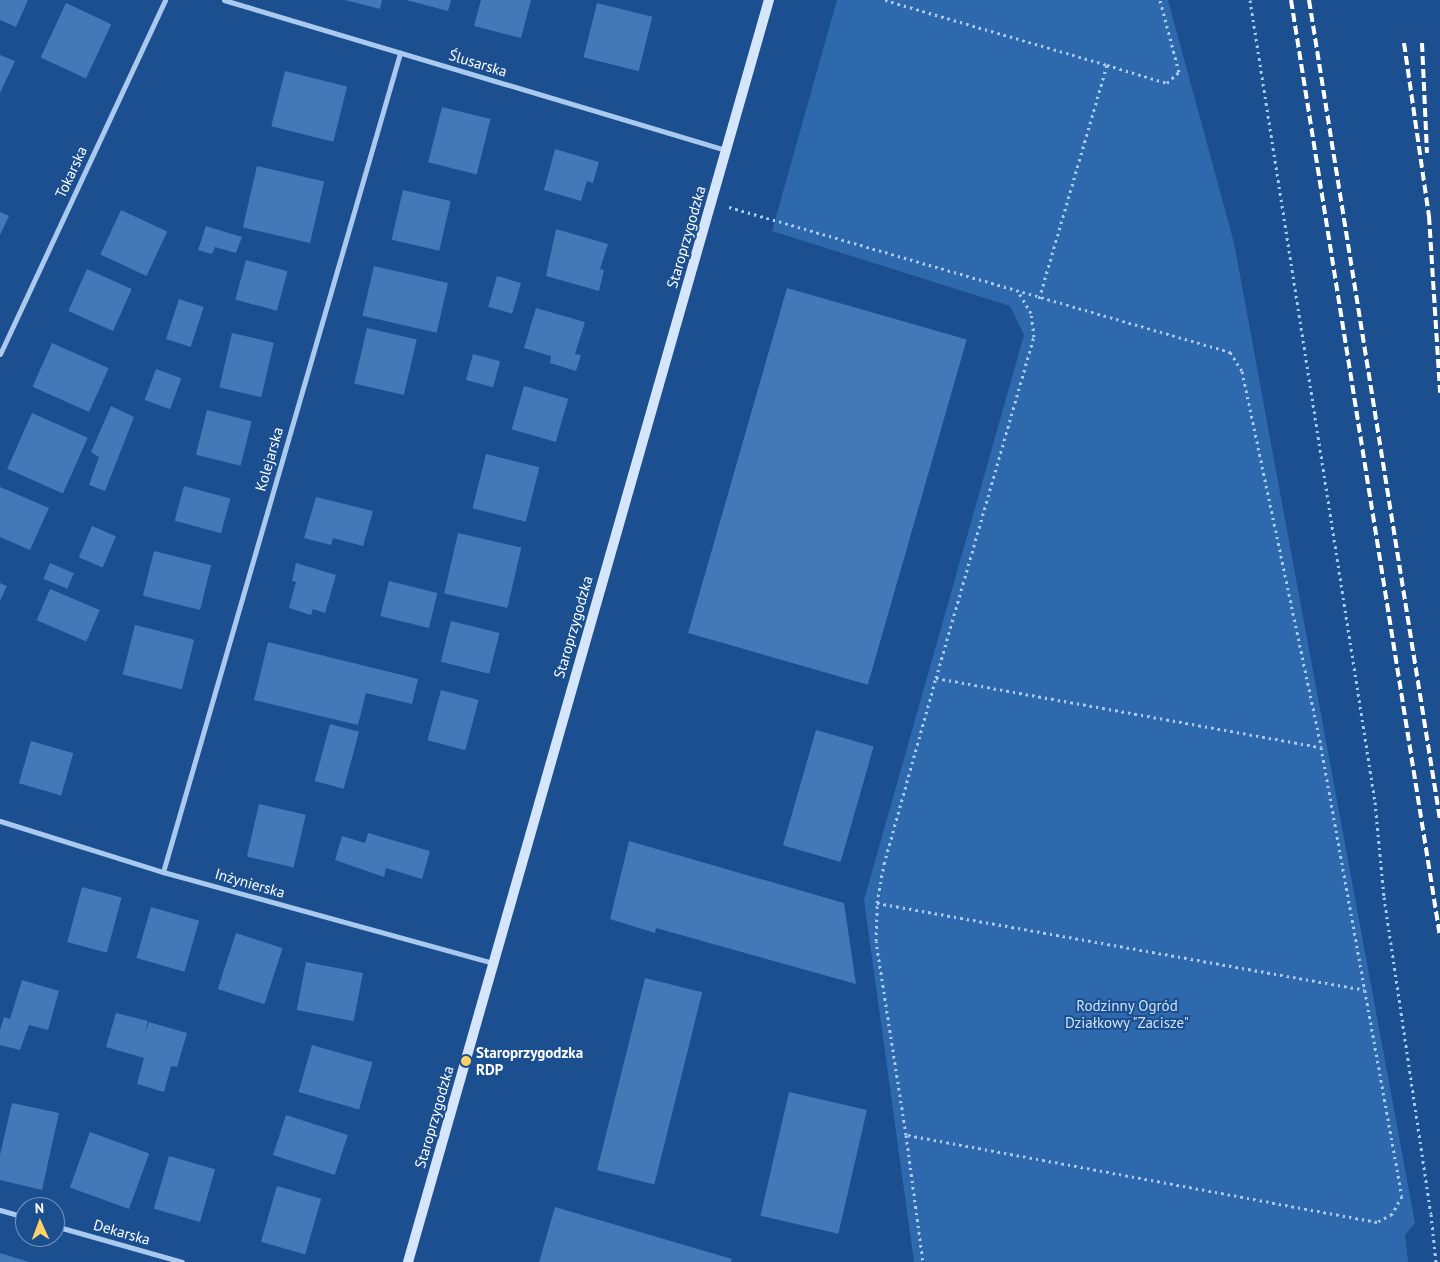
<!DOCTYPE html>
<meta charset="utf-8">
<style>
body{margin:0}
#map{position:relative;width:1440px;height:1262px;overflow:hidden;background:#1b4f8f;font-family:"PT Sans",sans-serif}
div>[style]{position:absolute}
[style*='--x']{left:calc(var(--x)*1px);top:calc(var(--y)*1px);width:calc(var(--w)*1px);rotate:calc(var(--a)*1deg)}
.green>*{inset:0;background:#2e69ad}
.building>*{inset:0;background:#4478b7;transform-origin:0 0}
.path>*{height:3px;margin-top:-1.5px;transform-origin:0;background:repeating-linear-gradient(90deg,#a9c9ee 0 2.5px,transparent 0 6.5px)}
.street>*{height:5px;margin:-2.5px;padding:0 2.5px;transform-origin:2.5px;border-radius:2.5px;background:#a9c9ee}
.secondary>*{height:10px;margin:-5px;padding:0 5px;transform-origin:5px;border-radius:5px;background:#d6e6fa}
.rail>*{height:4px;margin-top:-2px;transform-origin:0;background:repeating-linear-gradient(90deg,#fff 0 9px,transparent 0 13px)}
.dots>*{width:14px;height:14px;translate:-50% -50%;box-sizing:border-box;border:2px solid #1b4f8f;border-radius:50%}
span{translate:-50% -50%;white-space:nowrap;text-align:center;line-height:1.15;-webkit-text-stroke:4px #1b4f8f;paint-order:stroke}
.street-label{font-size:15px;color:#fff}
.park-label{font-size:15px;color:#cfe3fa}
.poi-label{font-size:15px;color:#fff;font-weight:700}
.left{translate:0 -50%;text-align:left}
.north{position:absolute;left:15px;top:1197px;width:50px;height:50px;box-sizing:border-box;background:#1b4f8f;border:1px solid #7695bc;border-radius:50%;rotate:358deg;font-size:14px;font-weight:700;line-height:20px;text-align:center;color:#fff}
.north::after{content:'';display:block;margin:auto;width:18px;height:22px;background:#ffd166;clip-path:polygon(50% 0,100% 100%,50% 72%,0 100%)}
</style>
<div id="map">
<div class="green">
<i style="clip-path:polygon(837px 0,1168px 0,1234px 243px,1415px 1223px,1405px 1235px,1408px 1262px,914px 1262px,864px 900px,1024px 335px,1010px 306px,772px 231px)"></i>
</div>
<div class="building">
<i style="clip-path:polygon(0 0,28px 0,16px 27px,0 20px)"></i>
<i style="clip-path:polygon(345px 0,382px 0,380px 9px)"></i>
<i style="clip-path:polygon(406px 0,451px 0,448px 11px)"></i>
<i style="clip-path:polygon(481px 0,531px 0,521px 38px,474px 26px)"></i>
<i style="left:66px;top:3px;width:50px;height:60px;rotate:25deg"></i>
<i style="left:597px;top:3px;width:57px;height:56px;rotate:14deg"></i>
<i style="clip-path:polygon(0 55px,15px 61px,0 93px)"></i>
<i style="left:285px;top:71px;width:64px;height:57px;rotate:14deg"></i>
<i style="left:442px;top:107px;width:50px;height:57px;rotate:14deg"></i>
<i style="clip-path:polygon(555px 149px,599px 162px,593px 183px,587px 181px,581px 201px,544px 190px)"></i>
<i style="left:257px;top:166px;width:69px;height:63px;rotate:13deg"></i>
<i style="left:403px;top:190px;width:49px;height:51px;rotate:13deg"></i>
<i style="left:121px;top:210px;width:51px;height:49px;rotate:25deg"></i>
<i style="clip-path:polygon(0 212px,9px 216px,0 235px)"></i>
<i style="clip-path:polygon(206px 226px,242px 237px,236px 253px,215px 247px,212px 254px,198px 250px)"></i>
<i style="clip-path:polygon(556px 229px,608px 244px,600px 269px,604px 270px,599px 291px,546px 276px)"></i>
<i style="left:246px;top:260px;width:43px;height:41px;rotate:15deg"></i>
<i style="left:374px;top:266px;width:76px;height:51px;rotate:13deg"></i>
<i style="left:87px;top:269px;width:49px;height:46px;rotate:24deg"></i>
<i style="left:497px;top:276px;width:25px;height:32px;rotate:16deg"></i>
<i style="left:787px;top:288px;width:187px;height:359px;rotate:16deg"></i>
<i style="left:179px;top:299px;width:26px;height:42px;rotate:18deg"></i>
<i style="clip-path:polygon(536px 308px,585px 322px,575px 354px,581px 355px,576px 371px,550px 363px,551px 356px,524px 348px)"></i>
<i style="left:367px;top:328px;width:51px;height:57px;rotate:13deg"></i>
<i style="left:232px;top:333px;width:43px;height:56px;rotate:13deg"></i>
<i style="left:52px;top:343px;width:62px;height:48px;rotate:24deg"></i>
<i style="left:473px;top:354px;width:28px;height:27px;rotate:15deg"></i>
<i style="left:156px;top:369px;width:27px;height:33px;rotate:20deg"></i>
<i style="left:524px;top:386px;width:46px;height:45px;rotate:16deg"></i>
<i style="clip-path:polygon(111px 406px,134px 417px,105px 491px,89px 485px,99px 457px,91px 452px)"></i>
<i style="left:207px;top:410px;width:46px;height:46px;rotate:14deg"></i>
<i style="left:32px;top:413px;width:61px;height:61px;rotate:24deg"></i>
<i style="left:486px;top:454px;width:55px;height:56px;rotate:14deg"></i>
<i style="left:184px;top:486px;width:48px;height:36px;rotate:15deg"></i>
<i style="clip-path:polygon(0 487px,49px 508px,30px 550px,0 537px)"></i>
<i style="clip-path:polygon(316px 497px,373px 511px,363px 546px,333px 538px,331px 545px,304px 538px)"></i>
<i style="left:92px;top:526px;width:26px;height:34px;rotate:23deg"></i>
<i style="left:458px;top:533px;width:65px;height:62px;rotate:13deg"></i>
<i style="left:154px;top:551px;width:59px;height:46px;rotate:14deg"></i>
<i style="left:50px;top:563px;width:26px;height:17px;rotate:23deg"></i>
<i style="clip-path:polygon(296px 563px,336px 575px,325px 613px,313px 609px,311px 615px,289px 608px,296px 582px,292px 581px)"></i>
<i style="left:389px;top:581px;width:50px;height:36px;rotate:14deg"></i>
<i style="clip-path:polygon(0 583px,7px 586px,0 601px)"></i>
<i style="left:50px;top:589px;width:54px;height:34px;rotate:23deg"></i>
<i style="left:451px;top:621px;width:50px;height:42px;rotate:14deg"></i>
<i style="left:135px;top:625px;width:61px;height:51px;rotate:14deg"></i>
<i style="clip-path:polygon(268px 642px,418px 679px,412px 704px,366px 693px,358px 725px,254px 700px)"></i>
<i style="left:441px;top:690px;width:39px;height:52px;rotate:15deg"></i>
<i style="left:330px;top:724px;width:30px;height:59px;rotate:15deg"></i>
<i style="left:816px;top:730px;width:60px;height:120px;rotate:16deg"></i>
<i style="left:31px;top:741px;width:44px;height:44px;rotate:16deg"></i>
<i style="left:259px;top:804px;width:48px;height:54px;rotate:13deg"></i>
<i style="clip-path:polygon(368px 833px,430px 851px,422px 879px,386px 868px,384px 877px,335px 860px,342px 836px,365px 843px)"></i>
<i style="clip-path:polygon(629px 841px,844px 903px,856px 984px,656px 928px,655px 933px,610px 919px)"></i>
<i style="left:82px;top:887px;width:41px;height:57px;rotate:15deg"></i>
<i style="left:151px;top:907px;width:50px;height:53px;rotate:16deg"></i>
<i style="left:236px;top:933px;width:49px;height:59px;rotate:18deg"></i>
<i style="left:306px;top:962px;width:58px;height:49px;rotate:11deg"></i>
<i style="left:645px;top:978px;width:59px;height:198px;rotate:14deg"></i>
<i style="clip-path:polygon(22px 980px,59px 991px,48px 1030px,29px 1025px,20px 1050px,0 1045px,0 1030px,4px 1017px,10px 1019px)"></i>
<i style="clip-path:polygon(116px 1013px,148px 1021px,144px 1035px,149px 1022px,187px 1033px,177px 1067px,171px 1066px,164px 1092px,137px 1084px,144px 1058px,106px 1047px)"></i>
<i style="left:312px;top:1045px;width:63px;height:49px;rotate:16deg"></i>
<i style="left:789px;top:1092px;width:80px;height:127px;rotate:13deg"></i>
<i style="clip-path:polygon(12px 1103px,59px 1113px,42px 1190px,0 1180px,0 1155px)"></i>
<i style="left:286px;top:1115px;width:65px;height:42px;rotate:18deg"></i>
<i style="left:90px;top:1132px;width:63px;height:59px;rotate:20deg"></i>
<i style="left:169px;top:1156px;width:48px;height:55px;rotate:16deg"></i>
<i style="left:277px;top:1186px;width:46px;height:58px;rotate:16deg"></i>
<i style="clip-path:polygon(555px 1207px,732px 1259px,731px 1262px,539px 1262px)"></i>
<i style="clip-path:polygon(0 1253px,29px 1262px,0 1262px)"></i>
</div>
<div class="path">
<i style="--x:885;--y:0;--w:231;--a:16.3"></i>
<i style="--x:1107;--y:65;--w:244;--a:106.2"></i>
<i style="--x:1250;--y:0;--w:812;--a:81.14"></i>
<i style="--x:1375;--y:802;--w:95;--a:84.6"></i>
<i style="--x:1384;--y:897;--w:320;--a:81.6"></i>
<i style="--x:1431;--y:1214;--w:48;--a:84.1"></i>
<i style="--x:1107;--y:65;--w:63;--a:16.7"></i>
<i style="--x:1167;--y:83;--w:16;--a:-43"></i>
<i style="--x:1179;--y:72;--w:74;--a:-104.8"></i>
<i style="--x:729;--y:207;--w:522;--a:16.14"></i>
<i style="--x:1230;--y:352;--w:22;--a:58"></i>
<i style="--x:1242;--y:371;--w:384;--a:78.1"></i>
<i style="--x:1321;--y:747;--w:456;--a:79.8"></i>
<i style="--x:1402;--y:1196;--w:21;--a:119"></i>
<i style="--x:1392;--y:1214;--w:17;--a:152"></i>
<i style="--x:1377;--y:1222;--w:479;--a:-169.5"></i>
<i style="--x:906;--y:1135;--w:128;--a:82.4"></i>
<i style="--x:936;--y:678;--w:355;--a:-74"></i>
<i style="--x:1034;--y:337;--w:24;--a:-97"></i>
<i style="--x:1031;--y:313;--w:23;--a:-121"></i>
<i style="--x:877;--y:903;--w:40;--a:-80"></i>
<i style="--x:884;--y:864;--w:193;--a:-74.4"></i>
<i style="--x:936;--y:678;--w:391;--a:10.2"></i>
<i style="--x:906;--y:1135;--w:196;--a:-98.8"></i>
<i style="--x:876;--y:941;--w:38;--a:-88"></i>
<i style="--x:877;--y:903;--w:495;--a:10.1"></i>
</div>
<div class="street">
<i style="--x:224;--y:0;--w:524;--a:16.64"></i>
<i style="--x:0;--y:354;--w:391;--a:-65"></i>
<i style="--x:0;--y:821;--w:171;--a:17.4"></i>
<i style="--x:163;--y:872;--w:342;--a:15.4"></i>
<i style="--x:163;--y:872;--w:853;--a:-73.86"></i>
<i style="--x:0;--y:1210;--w:26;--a:16"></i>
<i style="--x:55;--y:1226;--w:132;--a:15.8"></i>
</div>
<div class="secondary">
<i style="--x:408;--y:1262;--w:1313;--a:-74.04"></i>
</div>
<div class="rail">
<i style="--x:1291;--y:0;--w:948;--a:80.96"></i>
<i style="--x:1309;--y:0;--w:830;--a:80.92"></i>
<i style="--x:1404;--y:43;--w:175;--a:81.8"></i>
<i style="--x:1429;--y:216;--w:177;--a:86.4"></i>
<i style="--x:1422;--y:43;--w:110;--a:87.4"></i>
</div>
<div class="dots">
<i style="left:466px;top:1061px;background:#ffd166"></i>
</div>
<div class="street-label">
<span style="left:478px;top:63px;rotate:17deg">Ślusarska</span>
<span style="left:71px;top:172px;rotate:-65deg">Tokarska</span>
<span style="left:686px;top:237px;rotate:-74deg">Staroprzygodzka</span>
<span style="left:269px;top:459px;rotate:-74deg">Kolejarska</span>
<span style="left:573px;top:627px;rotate:-74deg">Staroprzygodzka</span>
<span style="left:250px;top:883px;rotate:16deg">Inżynierska</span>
<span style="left:434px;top:1117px;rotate:-74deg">Staroprzygodzka</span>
<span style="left:122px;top:1232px;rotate:16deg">Dekarska</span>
</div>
<div class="park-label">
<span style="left:1127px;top:1014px">Rodzinny Ogród<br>Działkowy "Zacisze"</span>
</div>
<div class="poi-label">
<span class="left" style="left:476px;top:1061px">Staroprzygodzka<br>RDP</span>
</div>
<div class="north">N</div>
</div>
